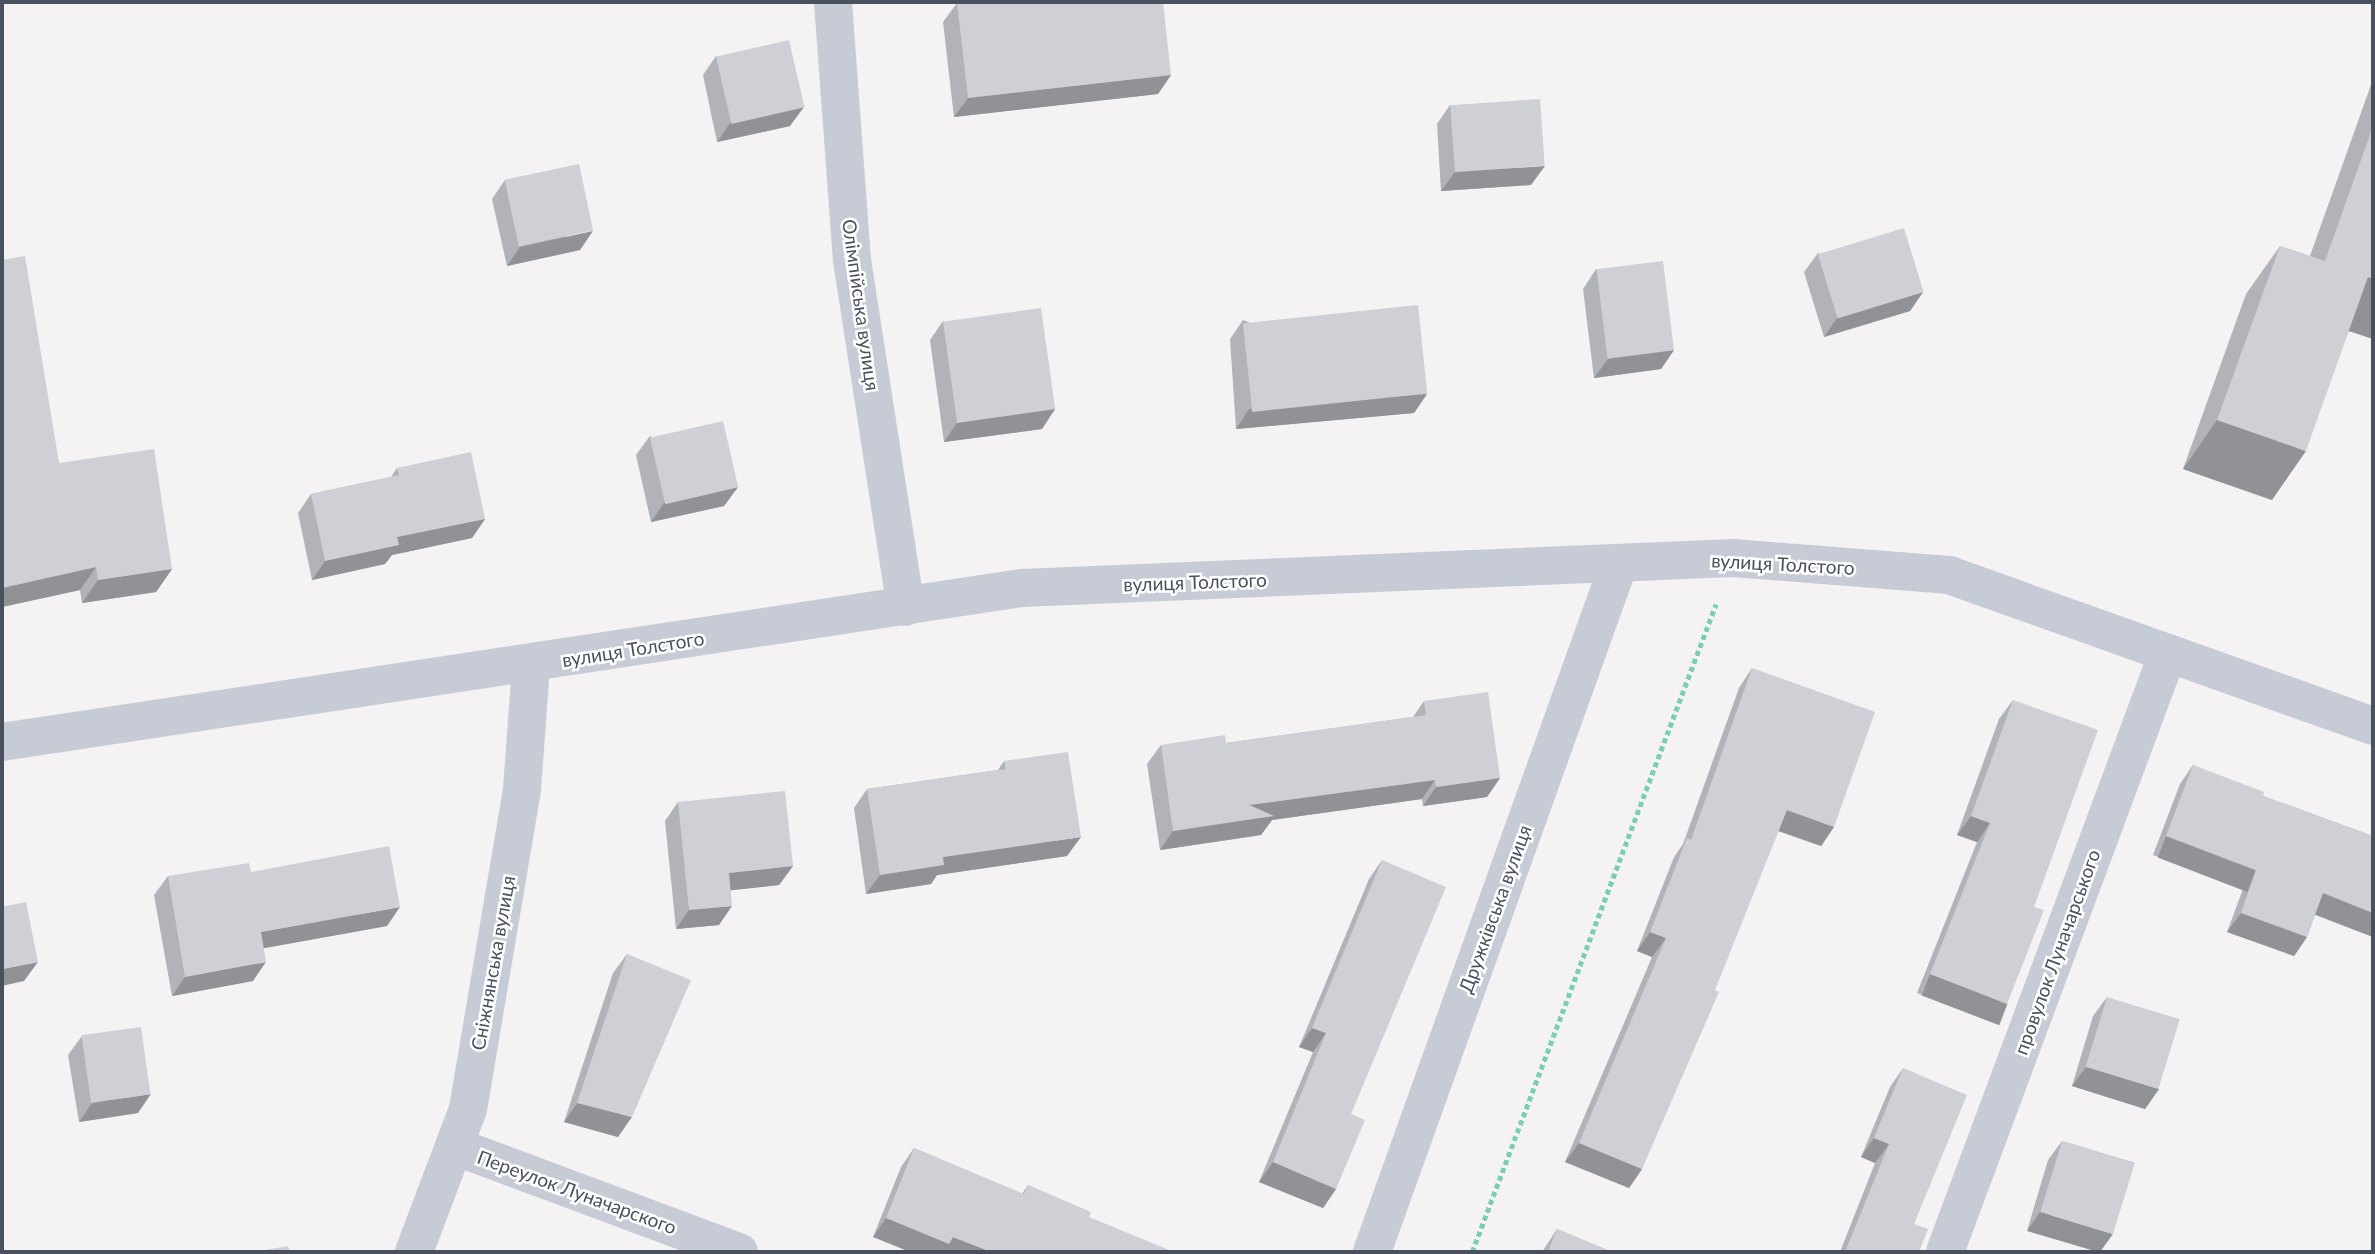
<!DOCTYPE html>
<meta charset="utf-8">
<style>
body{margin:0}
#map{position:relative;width:2375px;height:1254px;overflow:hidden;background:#f4f2f2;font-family:Lato,sans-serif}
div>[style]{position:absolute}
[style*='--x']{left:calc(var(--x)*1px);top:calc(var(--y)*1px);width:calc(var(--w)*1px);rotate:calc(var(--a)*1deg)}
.path>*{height:4.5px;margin-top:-2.25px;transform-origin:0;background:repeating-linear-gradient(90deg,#79ceb5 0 5px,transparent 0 8.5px)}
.street>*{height:38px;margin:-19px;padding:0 19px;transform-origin:19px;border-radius:19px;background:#c6cbd6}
.wall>*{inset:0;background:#b1b3b8}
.shaded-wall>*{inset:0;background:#909296;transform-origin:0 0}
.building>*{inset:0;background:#ced0d6;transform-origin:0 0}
span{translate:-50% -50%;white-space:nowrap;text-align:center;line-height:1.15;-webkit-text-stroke:5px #fff;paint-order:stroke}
.street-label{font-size:19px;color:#49515f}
.frame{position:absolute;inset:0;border:4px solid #49515f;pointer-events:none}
</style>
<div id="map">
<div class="path">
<i style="--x:1472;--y:1252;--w:692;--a:-69.37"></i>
</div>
<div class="street">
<i style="--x:833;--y:2;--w:259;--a:85.8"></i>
<i style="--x:852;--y:260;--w:351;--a:81.2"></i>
<i style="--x:2;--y:742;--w:1032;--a:-8.59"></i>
<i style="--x:1022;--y:588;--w:712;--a:-2.42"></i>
<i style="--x:1733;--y:558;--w:217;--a:4.5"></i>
<i style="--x:1949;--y:575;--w:450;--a:19.6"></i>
<i style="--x:454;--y:1146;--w:304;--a:20.4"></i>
<i style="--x:414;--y:1252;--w:153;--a:-69.3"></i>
<i style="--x:468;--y:1109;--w:325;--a:-80.4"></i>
<i style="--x:522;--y:789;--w:124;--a:-85.8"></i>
<i style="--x:1372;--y:1252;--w:729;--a:-70.27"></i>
<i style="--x:1945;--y:1252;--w:639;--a:-69.58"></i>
</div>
<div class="wall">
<i style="clip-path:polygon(957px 3px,1171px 75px,1158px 94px,954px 117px,943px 22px)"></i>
<i style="clip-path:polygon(716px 56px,790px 126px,717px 142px,703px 75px)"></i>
<i style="clip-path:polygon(2373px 79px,2373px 339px,2349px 331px,2272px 500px,2183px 469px,2246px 294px,2280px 246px,2310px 256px)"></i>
<i style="clip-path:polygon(1450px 105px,1531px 185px,1441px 191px,1437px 124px)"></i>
<i style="clip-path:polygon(505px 180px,580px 250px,507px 266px,492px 199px)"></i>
<i style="clip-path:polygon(1818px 253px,1923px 292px,1910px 311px,1824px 337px,1804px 272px)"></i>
<i style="clip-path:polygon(2px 260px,59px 463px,172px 569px,156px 592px,82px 603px,80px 590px,2px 607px)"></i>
<i style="clip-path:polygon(1596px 269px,1674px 350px,1661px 369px,1594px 378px,1583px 289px)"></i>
<i style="clip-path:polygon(1243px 320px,1427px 394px,1414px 413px,1236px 429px,1230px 339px)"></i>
<i style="clip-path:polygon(943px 321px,1055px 409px,1042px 429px,944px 442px,930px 340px)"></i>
<i style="clip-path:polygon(650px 436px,738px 487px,724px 506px,651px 522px,636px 455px)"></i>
<i style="clip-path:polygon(397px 468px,485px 519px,472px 538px,392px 555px,385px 564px,312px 580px,298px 513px,311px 494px,391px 477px)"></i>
<i style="clip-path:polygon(1752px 668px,1834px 827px,1821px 846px,1778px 831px,1642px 1169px,1629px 1188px,1565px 1162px,1652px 957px,1637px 951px,1674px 857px,1683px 844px,1739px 688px)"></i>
<i style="clip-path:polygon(2013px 700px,2034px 907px,2007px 1004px,1994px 1023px,1917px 993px,1977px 842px,1957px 835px,1999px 719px)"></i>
<i style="clip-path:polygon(1424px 701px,1500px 778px,1487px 797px,1423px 806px,1422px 799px,1272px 820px,1261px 835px,1160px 850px,1147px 764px,1161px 745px,1226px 743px,1413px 717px)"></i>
<i style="clip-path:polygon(1004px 761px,1067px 856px,937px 875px,931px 884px,866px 894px,854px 808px,867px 789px,998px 770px)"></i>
<i style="clip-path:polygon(2193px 765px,2263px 796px,2373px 836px,2373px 937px,2315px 915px,2307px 937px,2294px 956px,2227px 932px,2243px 889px,2153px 855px,2180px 784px)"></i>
<i style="clip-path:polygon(678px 802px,793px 866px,779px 885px,731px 890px,719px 925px,676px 929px,665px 821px)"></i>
<i style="clip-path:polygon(1382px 860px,1351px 1114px,1336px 1189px,1323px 1208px,1259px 1182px,1313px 1052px,1299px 1047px,1369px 879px)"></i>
<i style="clip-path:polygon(251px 872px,387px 926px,264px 948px,253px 981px,172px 996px,154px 895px,168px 876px)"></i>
<i style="clip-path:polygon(627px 954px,618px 1137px,564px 1122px,613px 973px)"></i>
<i style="clip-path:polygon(2107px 997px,2159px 1089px,2145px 1109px,2072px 1086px,2093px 1016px)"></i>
<i style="clip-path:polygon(82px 1036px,138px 1113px,79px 1122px,68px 1055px)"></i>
<i style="clip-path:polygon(1903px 1068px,1914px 1224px,1919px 1252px,1840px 1252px,1875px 1163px,1861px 1157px,1890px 1087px)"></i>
<i style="clip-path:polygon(2062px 1141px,2135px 1163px,2027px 1231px,2048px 1160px)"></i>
<i style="clip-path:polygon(914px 1148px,1022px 1194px,1028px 1185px,1089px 1217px,873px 1237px,901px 1167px)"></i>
<i style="clip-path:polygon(1557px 1229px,1612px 1252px,1542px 1252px)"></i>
</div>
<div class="shaded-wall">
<i style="clip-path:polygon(1171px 75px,1158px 94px,954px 117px,968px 98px)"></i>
<i style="clip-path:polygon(804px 107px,790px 126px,717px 142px,730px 123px)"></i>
<i style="clip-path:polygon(1545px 166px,1531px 185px,1441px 191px,1455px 172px)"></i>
<i style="clip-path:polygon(593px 231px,580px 250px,507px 266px,520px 247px)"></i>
<i style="clip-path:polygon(2368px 277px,2373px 279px,2373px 339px,2334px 326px)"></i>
<i style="clip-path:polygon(1923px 292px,1910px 311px,1824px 337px,1837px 318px)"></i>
<i style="clip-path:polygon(1674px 350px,1661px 369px,1594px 378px,1608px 359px)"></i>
<i style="clip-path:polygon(1427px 394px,1414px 413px,1236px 429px,1249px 409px)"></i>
<i style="clip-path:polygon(1055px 409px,1042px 429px,944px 442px,957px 423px)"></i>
<i style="clip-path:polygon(2217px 420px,2306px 451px,2272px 500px,2183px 469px)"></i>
<i style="clip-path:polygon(738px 487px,724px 506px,651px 522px,664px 503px)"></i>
<i style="clip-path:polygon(485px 519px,472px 538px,392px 555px,385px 564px,312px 580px,325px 561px,397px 537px)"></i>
<i style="clip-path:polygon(96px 567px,80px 590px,2px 607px,2px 588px)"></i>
<i style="clip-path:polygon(172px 569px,156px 592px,82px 603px,98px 580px)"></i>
<i style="clip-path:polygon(1500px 778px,1487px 797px,1423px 806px,1436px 787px)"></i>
<i style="clip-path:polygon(1435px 780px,1422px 799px,1272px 820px,1261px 835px,1160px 850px,1173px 831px,1249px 805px)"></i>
<i style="clip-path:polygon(1787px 810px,1834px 827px,1821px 846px,1773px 829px)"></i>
<i style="clip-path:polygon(1971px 816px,1990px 823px,1977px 842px,1957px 835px)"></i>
<i style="left:2166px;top:836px;width:96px;height:23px;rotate:21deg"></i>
<i style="clip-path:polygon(1081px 837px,1067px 856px,937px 875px,931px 884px,866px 894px,880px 875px,943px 857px)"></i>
<i style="clip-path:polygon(793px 866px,779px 885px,716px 892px,729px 873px)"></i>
<i style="clip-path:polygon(2323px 893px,2373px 913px,2373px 937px,2309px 912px)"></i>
<i style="clip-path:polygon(732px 906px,719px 925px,676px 929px,689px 910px)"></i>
<i style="clip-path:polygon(400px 907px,387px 926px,248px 951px,261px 932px)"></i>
<i style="clip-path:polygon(2241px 913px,2307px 937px,2294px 956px,2227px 932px)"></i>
<i style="clip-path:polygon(1650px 932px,1666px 938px,1652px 957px,1637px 951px)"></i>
<i style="clip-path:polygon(38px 962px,24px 981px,2px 986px,2px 969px)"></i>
<i style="clip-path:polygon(266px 962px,253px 981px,172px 996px,185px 977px)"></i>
<i style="left:1930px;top:974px;width:83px;height:23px;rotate:21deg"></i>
<i style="clip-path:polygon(1312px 1028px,1326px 1033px,1313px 1052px,1299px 1047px)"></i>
<i style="clip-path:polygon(2086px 1067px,2159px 1089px,2145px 1109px,2072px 1086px)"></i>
<i style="clip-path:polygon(151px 1094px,138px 1113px,79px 1122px,92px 1103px)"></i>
<i style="clip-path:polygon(577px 1103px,632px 1117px,618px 1137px,564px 1122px)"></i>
<i style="clip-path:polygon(1874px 1138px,1889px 1144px,1875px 1163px,1861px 1157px)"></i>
<i style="clip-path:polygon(1579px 1143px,1642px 1169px,1629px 1188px,1565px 1162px)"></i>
<i style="clip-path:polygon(1273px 1162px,1336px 1189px,1323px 1208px,1259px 1182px)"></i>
<i style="clip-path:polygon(2040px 1212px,2113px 1234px,2100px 1252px,2098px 1252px,2027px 1231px)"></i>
<i style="clip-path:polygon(886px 1218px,953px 1237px,992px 1252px,910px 1252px,873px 1237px)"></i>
</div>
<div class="building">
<i style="clip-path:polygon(967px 2px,1163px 2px,1171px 75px,968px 98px,957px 3px)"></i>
<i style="left:789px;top:40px;width:69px;height:75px;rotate:77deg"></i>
<i style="left:1540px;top:99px;width:67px;height:90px;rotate:86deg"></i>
<i style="clip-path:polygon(2373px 126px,2373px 279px,2368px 277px,2306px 451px,2217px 420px,2280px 246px,2325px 261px)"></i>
<i style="left:579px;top:164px;width:68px;height:76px;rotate:78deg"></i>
<i style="left:1904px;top:228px;width:67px;height:90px;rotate:73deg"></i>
<i style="clip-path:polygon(25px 256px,59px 463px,154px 449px,172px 569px,98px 580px,96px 567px,2px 588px,2px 260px)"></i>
<i style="left:1663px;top:261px;width:90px;height:67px;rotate:83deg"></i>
<i style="left:1418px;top:305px;width:89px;height:176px;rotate:84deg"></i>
<i style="left:1041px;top:308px;width:102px;height:99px;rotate:82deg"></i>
<i style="left:723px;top:421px;width:68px;height:75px;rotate:77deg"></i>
<i style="clip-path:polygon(471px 452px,485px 519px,397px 537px,399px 545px,325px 561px,311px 494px,399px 475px,397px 468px)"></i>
<i style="clip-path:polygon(1752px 668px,1875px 712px,1834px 827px,1787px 810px,1715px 990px,1719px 992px,1642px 1169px,1579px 1143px,1666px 938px,1650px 932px,1687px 838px,1691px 840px)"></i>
<i style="clip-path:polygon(1488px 692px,1500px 778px,1436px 787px,1435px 780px,1249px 805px,1274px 816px,1173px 831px,1161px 745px,1225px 735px,1226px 743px,1426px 715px,1424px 701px)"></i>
<i style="clip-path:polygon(2013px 700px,2098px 730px,2034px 907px,2044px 910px,2007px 1004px,1930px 974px,1990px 823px,1971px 816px)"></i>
<i style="clip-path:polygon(1068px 752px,1081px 837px,943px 857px,944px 865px,880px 875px,867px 789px,1006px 769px,1004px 761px)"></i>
<i style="clip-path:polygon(2193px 765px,2264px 792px,2263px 796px,2373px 836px,2373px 913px,2323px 893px,2307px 937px,2241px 913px,2256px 870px,2166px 836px)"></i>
<i style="clip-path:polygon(785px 791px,793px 866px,729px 873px,732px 906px,689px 910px,678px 802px)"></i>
<i style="clip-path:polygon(389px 846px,400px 907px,261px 932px,266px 962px,185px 977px,168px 876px,249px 863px,251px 872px)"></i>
<i style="clip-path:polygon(1382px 860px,1446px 887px,1351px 1114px,1365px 1120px,1336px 1189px,1273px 1162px,1326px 1033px,1312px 1028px)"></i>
<i style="clip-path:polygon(26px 902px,38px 962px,2px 969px,2px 907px)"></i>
<i style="clip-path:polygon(627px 954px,691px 980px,632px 1117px,577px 1103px)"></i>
<i style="left:2107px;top:997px;width:76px;height:73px;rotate:17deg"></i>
<i style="left:141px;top:1027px;width:68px;height:60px;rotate:82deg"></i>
<i style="clip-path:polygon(1903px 1068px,1967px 1095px,1914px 1224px,1928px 1229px,1919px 1252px,1845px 1252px,1889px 1144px,1874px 1138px)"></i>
<i style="left:2062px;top:1141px;width:76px;height:74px;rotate:17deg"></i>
<i style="clip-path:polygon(914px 1148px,1024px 1194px,1028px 1185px,1091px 1212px,1089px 1217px,1174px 1252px,992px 1252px,953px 1237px,949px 1244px,886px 1218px)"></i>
<i style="clip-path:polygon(1557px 1229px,1612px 1252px,1548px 1252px)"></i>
<i style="clip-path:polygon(288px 1246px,290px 1252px,254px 1252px)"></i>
</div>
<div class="street-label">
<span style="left:861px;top:305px;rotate:82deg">Олімпійська вулиця</span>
<span style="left:1783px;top:564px;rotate:3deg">вулиця Толстого</span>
<span style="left:1195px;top:582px;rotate:-2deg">вулиця Толстого</span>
<span style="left:633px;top:649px;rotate:-9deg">вулиця Толстого</span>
<span style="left:1495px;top:909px;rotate:-70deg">Дружківська вулиця</span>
<span style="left:2057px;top:952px;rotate:-70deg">провулок Луначарського</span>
<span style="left:493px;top:963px;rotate:-80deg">Сніжнянська вулиця</span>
<span style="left:577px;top:1192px;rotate:20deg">Переулок Луначарского</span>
</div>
<div class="frame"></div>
</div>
